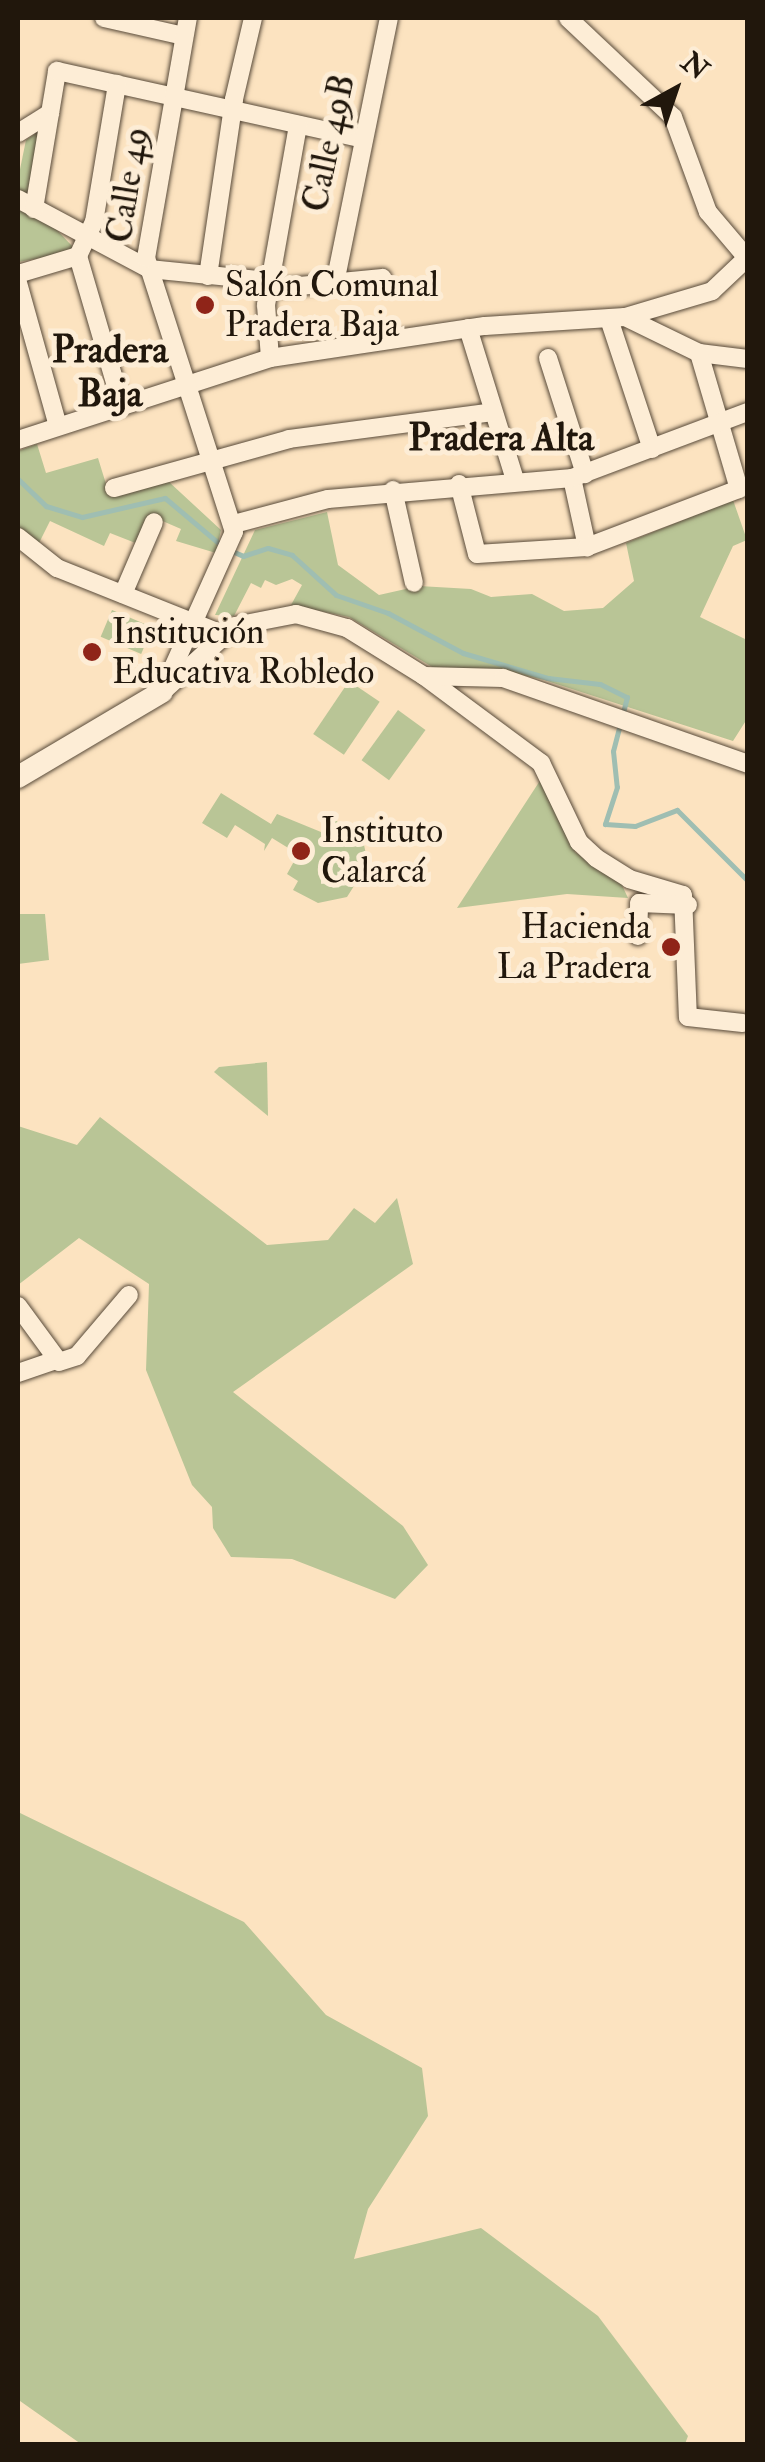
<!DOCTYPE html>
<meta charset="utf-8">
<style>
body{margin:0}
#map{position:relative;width:765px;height:2462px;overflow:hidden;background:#fce3c0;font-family:"IM FELL Double Pica",serif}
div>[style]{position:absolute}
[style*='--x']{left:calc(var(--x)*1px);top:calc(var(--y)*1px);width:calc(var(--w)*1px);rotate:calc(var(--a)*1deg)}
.green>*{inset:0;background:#b9c596;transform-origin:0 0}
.stream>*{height:5px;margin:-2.5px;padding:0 2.5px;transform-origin:2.5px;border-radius:2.5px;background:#9fbeb2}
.roads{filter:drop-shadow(0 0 2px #584a39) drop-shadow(0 0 2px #584a39)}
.street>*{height:18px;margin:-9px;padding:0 9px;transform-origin:9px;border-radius:9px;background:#fdedd6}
.secondary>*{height:22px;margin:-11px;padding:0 11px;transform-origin:11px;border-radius:11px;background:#fdedd6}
.dots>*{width:28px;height:28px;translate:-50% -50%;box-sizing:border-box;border:5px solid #fdedd6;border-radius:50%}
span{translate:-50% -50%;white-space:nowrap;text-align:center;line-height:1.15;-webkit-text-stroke:10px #fdedd6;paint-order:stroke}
.street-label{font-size:35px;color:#21170c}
.poi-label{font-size:35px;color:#21170c}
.left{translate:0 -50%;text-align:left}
.right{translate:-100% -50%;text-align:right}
.neighbourhood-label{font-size:38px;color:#21170c;font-weight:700}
.frame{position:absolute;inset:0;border:20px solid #21170c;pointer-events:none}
.north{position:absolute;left:625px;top:40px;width:100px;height:100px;-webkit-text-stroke:8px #fdedd6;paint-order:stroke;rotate:40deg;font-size:28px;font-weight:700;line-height:40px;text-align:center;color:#21170c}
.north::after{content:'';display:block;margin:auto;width:35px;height:45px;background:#21170c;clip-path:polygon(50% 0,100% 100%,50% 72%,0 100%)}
</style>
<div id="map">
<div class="green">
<i style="clip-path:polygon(41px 130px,30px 199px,18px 194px,18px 179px,26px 140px)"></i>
<i style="clip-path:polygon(18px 207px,56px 229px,73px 247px,69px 253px,18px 262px)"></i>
<i style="clip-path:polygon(37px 444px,46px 473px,98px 458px,110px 497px,168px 481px,221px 530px,216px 553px,176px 541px,181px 529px,151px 516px,138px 544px,110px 533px,104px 546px,50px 521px,37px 547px,18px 526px,18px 451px)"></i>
<i style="clip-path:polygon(733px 500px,747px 540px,733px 546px,700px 617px,747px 640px,747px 719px,733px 741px,544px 680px,501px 670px,439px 671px,349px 617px,291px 605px,302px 585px,292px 579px,276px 585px,265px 580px,261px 588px,251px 583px,234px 616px,215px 615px,255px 530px,327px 512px,338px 565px,379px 595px,419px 586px,471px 589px,491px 597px,532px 594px,564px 611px,603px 608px,634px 581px,626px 543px)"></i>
<i style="left:112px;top:610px;width:44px;height:29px;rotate:23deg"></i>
<i style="left:349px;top:681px;width:37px;height:64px;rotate:34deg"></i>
<i style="left:398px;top:710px;width:34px;height:62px;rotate:36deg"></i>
<i style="clip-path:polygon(543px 776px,575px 852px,621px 883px,628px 898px,567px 894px,457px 908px)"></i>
<i style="clip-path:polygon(221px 793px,271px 824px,277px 814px,321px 832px,331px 817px,363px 840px,368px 864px,347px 897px,318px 903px,293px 890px,298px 881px,287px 874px,298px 854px,272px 838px,264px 851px,265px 844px,235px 825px,227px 838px,202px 823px)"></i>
<i style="clip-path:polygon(18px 914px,45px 914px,49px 960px,18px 964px)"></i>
<i style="clip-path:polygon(267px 1062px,268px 1116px,214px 1072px,219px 1067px)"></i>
<i style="clip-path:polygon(100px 1117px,267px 1245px,328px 1240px,354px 1208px,375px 1223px,397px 1198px,413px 1264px,233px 1392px,403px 1526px,428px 1565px,395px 1599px,292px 1559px,231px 1557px,213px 1528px,212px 1507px,192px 1485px,146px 1370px,149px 1284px,79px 1238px,18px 1285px,18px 1126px,77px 1145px)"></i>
<i style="clip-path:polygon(18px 1812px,244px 1922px,326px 2015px,422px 2068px,428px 2116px,368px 2209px,354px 2259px,481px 2228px,598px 2316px,688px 2436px,685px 2444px,81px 2444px,20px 2401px)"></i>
</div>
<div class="stream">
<i style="--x:18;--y:479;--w:39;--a:44"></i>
<i style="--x:46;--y:506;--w:38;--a:17"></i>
<i style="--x:82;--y:517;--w:85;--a:-12.9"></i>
<i style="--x:165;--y:498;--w:75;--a:40.1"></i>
<i style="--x:232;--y:551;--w:12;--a:24"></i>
<i style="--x:243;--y:556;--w:26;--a:-18"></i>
<i style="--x:268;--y:548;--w:25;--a:16"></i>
<i style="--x:292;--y:555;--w:59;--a:42.3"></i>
<i style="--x:336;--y:595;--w:55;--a:19.1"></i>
<i style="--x:388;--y:613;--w:85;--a:28.1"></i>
<i style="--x:463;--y:653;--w:89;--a:16.4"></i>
<i style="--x:548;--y:678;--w:52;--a:6.6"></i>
<i style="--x:600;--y:684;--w:30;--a:26"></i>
<i style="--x:627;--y:697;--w:56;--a:104.5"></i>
<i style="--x:613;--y:751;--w:36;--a:84"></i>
<i style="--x:617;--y:787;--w:39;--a:108"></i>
<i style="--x:605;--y:824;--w:30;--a:4"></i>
<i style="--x:635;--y:826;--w:45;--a:-20.9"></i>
<i style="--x:677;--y:810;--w:100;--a:45"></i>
</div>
<div class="roads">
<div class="street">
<i style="--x:104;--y:18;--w:82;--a:12.7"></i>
<i style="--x:568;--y:18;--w:144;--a:43.3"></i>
<i style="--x:673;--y:117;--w:101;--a:69.8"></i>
<i style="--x:708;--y:212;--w:60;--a:49.7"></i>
<i style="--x:18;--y:133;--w:38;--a:-32"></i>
<i style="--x:18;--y:199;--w:149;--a:28.1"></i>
<i style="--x:149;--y:269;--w:122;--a:5.7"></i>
<i style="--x:34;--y:209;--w:140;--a:-80.5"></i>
<i style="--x:57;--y:71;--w:310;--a:12.5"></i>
<i style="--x:78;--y:256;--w:153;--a:73.7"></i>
<i style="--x:18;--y:274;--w:63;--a:-16.7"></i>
<i style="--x:78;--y:256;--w:38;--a:-65"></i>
<i style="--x:94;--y:222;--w:140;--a:-80.5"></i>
<i style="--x:208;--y:276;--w:179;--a:-81.6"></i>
<i style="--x:234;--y:99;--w:83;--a:-76.8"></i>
<i style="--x:18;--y:283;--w:145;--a:74.4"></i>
<i style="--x:335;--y:283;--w:270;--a:-78.5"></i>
<i style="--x:269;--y:289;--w:114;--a:-5.6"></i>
<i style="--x:625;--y:317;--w:82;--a:25.9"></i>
<i style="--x:699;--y:353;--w:49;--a:7"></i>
<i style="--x:609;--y:319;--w:137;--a:71.7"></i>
<i style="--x:468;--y:328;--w:159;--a:72.8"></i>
<i style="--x:270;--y:358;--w:53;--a:-94.3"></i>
<i style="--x:266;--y:305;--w:183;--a:-79.9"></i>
<i style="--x:548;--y:358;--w:122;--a:72.3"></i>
<i style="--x:18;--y:440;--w:265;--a:-18"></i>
<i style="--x:270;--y:358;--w:217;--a:-8.5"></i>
<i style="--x:485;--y:326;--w:140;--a:-3.7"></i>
<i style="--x:625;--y:317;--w:91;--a:-16.6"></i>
<i style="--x:712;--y:291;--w:50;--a:-43.4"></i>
<i style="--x:572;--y:478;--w:71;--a:77.7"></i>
<i style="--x:459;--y:484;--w:72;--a:75.6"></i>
<i style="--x:477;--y:554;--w:110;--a:-3.6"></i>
<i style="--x:587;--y:547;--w:163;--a:-20.9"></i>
<i style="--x:739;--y:489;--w:142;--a:-106.4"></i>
<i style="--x:114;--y:488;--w:182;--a:-15.6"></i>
<i style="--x:289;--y:439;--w:206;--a:-7.5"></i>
<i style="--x:393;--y:490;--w:95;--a:77.3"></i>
<i style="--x:234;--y:524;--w:97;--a:-14.9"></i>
<i style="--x:328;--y:499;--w:245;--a:-4.9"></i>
<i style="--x:572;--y:478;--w:188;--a:-20.6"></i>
<i style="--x:18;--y:537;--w:50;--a:38.5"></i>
<i style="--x:57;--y:568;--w:178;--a:21.8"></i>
<i style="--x:123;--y:594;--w:78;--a:-66.7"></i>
<i style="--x:424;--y:676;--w:146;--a:36.6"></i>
<i style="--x:541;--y:763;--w:88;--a:64.3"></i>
<i style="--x:579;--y:842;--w:23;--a:43"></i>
<i style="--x:596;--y:858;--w:39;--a:32"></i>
<i style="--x:629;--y:879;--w:56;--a:16.5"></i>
<i style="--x:683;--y:895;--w:122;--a:87.7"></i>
<i style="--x:688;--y:1017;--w:55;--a:6.2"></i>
<i style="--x:162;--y:692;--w:175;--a:-65.8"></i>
<i style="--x:234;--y:532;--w:288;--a:-107.8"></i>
<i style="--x:146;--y:258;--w:244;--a:-80.1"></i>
<i style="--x:162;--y:692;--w:98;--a:-42.1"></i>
<i style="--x:235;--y:626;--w:62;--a:-11.1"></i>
<i style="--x:296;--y:614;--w:53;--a:15.4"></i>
<i style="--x:347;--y:628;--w:91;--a:31.9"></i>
<i style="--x:424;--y:676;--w:79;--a:1.5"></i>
<i style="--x:503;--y:678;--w:260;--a:19.3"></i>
<i style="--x:638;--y:936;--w:33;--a:-88"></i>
<i style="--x:639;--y:903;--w:49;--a:2.3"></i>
<i style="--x:18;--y:1306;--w:69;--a:53.8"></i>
<i style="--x:59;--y:1362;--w:19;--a:-18"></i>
<i style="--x:77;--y:1356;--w:80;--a:-49.6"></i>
<i style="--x:18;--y:1373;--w:37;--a:-19"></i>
</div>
<div class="secondary">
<i style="--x:18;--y:777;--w:167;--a:-30.6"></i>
</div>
</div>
<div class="dots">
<i style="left:205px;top:305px;background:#8f2418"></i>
<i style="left:92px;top:652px;background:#8f2418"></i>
<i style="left:301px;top:851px;background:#8f2418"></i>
<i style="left:671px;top:947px;background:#8f2418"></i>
</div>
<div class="street-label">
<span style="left:329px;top:143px;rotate:-78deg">Calle 49B</span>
<span style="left:128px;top:185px;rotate:-81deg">Calle 49</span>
</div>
<div class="poi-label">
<span class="left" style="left:225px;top:305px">Salón Comunal<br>Pradera Baja</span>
<span class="left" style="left:112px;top:652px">Institución<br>Educativa Robledo</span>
<span class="left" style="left:321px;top:851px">Instituto<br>Calarcá</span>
<span class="right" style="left:651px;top:947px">Hacienda<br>La Pradera</span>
</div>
<div class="neighbourhood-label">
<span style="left:110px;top:373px">Pradera<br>Baja</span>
<span style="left:501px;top:439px">Pradera Alta</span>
</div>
<div class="frame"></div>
<div class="north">N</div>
</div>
